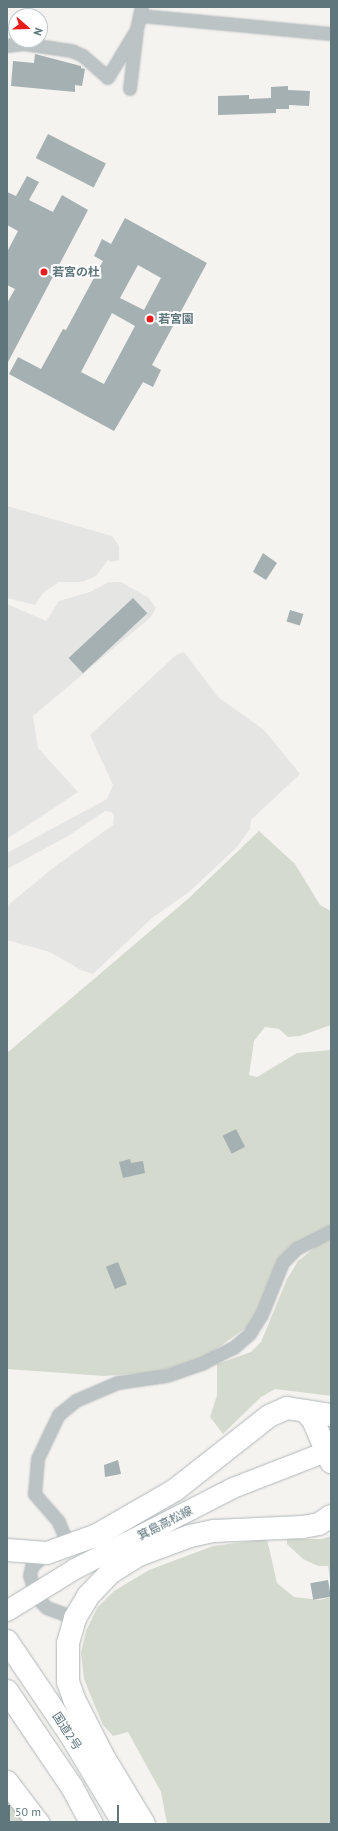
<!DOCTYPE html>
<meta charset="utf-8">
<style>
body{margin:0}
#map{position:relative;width:338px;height:1831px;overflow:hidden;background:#f5f3f0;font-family:"PT Sans","Noto Sans JP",sans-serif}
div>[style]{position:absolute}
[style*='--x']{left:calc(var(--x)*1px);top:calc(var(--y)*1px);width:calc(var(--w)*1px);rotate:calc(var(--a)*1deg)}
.built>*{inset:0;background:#e5e5e4}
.green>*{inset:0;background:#d5dacf}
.building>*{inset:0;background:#a4b0b2;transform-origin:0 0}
.roads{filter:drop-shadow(0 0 1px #b0b7b9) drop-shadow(0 0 1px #b0b7b9)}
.street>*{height:12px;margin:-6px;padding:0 6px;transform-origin:6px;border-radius:6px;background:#bcc3c5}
.primary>*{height:20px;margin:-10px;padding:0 10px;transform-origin:10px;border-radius:10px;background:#fff}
.highway>*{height:22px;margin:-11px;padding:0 11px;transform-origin:11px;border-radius:11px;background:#fff}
.dots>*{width:11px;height:11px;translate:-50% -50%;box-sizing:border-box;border:2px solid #fff;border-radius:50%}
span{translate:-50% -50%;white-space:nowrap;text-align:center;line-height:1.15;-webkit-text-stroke:4px #fff;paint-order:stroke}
.poi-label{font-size:12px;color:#5e767c;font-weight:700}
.left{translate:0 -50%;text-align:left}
.street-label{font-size:12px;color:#5e767c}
.frame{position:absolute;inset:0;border:8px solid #5e767c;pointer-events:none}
.north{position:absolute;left:8px;top:8px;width:40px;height:40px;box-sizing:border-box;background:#fff;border:1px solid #bfc8cb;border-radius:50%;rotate:110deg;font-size:11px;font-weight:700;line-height:16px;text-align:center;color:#5e767c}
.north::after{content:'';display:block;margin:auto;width:14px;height:18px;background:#ea1b1b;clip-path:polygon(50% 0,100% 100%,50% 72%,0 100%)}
.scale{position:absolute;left:8px;top:1805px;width:111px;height:18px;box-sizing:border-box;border:2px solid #5e767c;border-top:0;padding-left:5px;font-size:12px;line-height:14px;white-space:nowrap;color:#5e767c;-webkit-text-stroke:3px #fff;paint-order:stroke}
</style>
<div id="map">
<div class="built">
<i style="clip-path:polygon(7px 506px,112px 536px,119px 546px,119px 560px,111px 562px,108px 560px,96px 576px,82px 582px,59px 582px,44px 592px,35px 605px,7px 598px)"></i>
<i style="clip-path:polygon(109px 582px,121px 582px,149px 598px,156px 608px,151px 617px,33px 716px,38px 748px,78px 792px,7px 839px,7px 604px,46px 621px,59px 601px,90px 592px)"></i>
<i style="clip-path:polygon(184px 652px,218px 697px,264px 730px,300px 774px,251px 820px,250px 829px,236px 848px,189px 892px,152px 918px,93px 974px,81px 970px,50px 952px,7px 940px,7px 906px,53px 868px,113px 825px,114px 816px,112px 812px,105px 811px,68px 836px,7px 869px,7px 853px,107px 799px,113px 785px,90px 735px,176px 655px)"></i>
</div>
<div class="green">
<i style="clip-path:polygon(259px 831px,295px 864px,320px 905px,331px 911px,331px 1025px,300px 1036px,288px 1037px,279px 1029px,265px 1027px,254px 1041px,249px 1075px,257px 1077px,297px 1053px,331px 1050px,331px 1225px,292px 1245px,278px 1261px,255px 1315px,247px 1327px,205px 1357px,156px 1372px,104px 1376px,7px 1369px,7px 1053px,189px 898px)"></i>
<i style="clip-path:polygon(331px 1239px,331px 1396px,275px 1389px,261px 1397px,223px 1434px,210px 1417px,217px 1395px,217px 1364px,251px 1352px,261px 1342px,287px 1279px,298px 1261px,319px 1244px)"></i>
<i style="clip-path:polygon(331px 1536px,331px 1585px,328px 1566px,318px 1566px,303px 1559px,287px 1544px,287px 1539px,322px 1539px)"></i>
<i style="clip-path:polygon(267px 1539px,277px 1583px,294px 1597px,320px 1600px,331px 1597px,331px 1824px,167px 1824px,161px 1792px,128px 1732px,113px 1736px,103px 1725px,92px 1699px,84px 1679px,81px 1653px,86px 1631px,97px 1608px,114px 1591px,149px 1570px,213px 1546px)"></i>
<i style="clip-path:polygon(7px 1795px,29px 1824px,7px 1824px)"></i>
</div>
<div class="building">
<i style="clip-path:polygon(35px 54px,81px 66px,81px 68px,85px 69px,82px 86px,75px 85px,75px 92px,11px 86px,13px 61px,34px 63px)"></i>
<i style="clip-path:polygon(288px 86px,288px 90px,310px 91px,309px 106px,289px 105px,289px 109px,276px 109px,276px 113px,218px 115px,218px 96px,249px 95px,249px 99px,271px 98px,271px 87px)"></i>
<i style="left:48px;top:134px;width:65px;height:27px;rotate:27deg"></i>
<i style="clip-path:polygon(27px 176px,39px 182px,29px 200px,53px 212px,62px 195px,88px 210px,7px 364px,7px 303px,15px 289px,7px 285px,7px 252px,18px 231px,7px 225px,7px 192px,16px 196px)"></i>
<i style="clip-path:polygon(evenodd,125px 218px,207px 263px,152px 365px,161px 370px,153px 387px,143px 382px,114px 431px,9px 374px,18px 357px,41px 369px,63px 329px,66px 330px,103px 261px,94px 256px,102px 239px,111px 244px,125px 218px,138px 265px,161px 278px,144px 310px,120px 298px,138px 265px,125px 218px,112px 313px,135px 326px,104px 384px,81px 372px,112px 313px)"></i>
<i style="clip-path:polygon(263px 553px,277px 563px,266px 580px,253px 572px)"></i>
<i style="left:133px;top:598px;width:21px;height:88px;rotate:47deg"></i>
<i style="left:290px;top:610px;width:14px;height:12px;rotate:17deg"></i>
<i style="left:236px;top:1129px;width:20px;height:15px;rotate:63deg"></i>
<i style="clip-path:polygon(130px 1159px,131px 1163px,143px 1161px,145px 1173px,123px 1178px,119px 1162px)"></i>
<i style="left:118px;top:1262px;width:24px;height:13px;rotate:68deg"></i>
<i style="clip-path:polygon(118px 1460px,121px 1474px,105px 1477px,104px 1465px)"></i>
<i style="left:328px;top:1580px;width:17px;height:18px;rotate:80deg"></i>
</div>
<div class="roads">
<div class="street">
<i style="--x:141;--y:16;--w:191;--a:5.4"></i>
<i style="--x:7;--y:46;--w:17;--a:-7"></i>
<i style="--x:24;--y:44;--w:49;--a:8.3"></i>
<i style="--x:72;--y:51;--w:12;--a:24"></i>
<i style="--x:83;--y:56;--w:33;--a:41"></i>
<i style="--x:108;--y:78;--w:56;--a:-58.9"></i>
<i style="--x:130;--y:89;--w:59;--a:-83.2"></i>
<i style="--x:137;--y:30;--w:24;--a:-78"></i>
<i style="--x:69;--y:1546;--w:26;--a:-113"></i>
<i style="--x:59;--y:1522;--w:37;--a:-131"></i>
<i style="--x:35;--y:1494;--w:35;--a:-85"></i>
<i style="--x:38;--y:1459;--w:49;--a:-64.5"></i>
<i style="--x:59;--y:1415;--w:22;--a:-39"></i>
<i style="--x:76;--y:1401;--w:46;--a:-23.2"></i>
<i style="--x:118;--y:1383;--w:49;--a:-8.1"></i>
<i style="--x:167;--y:1376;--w:39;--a:-19"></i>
<i style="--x:204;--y:1363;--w:34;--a:-27"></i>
<i style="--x:234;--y:1348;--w:21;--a:-41"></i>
<i style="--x:250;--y:1334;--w:22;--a:-58"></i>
<i style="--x:262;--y:1315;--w:56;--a:-68"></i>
<i style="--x:283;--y:1263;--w:20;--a:-45"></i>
<i style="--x:297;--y:1249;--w:38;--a:-27"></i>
<i style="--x:33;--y:1585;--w:9;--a:-108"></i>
<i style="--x:30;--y:1576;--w:9;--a:-77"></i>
<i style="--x:32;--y:1567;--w:21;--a:-43"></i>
<i style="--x:42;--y:1603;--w:7;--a:45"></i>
<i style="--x:47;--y:1608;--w:30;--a:20"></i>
</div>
<div class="primary">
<i style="--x:7;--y:1611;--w:80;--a:-31.7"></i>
<i style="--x:75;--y:1569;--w:178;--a:-27.1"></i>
<i style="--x:233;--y:1488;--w:105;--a:-21.2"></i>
</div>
<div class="highway">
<i style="--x:305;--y:1411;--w:12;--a:48"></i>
<i style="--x:313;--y:1420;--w:46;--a:66.8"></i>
<i style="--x:7;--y:1550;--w:40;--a:4.3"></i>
<i style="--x:47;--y:1553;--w:53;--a:-19.8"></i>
<i style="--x:97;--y:1535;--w:90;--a:-30"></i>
<i style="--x:175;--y:1490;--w:120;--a:-38.2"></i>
<i style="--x:269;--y:1416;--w:20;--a:-24"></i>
<i style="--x:287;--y:1408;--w:45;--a:9"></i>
<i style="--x:7;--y:1641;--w:112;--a:55.9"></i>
<i style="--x:70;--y:1734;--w:105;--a:59"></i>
<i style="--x:7;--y:1691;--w:116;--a:55.9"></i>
<i style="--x:72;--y:1787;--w:42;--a:61.6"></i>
<i style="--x:7;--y:1782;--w:53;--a:52.7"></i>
<i style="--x:144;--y:1824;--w:79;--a:-121.1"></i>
<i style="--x:103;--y:1756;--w:64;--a:-117"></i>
<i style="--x:74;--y:1699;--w:18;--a:-109"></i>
<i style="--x:68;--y:1682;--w:39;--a:-90"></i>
<i style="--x:68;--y:1643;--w:26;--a:-74"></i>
<i style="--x:75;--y:1618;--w:26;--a:-59"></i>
<i style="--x:88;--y:1596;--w:32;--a:-46"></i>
<i style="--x:110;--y:1573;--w:34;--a:-32"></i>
<i style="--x:139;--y:1555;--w:54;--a:-20.4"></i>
<i style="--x:190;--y:1536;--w:25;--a:-12"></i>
<i style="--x:214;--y:1531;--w:89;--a:-2.6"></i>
<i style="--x:303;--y:1527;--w:16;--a:-11"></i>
<i style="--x:319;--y:1524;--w:14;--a:-34"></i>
</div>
</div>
<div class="dots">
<i style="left:44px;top:272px;background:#ea1b1b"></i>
<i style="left:150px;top:319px;background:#ea1b1b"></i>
</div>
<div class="poi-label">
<span class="left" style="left:52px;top:272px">若宮の杜</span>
<span class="left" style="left:158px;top:319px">若宮園</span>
</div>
<div class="street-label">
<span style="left:165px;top:1523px;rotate:-27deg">箕島高松線</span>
<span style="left:67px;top:1731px;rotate:57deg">国道2号</span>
</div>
<div class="frame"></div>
<div class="north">N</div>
<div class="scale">50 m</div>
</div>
